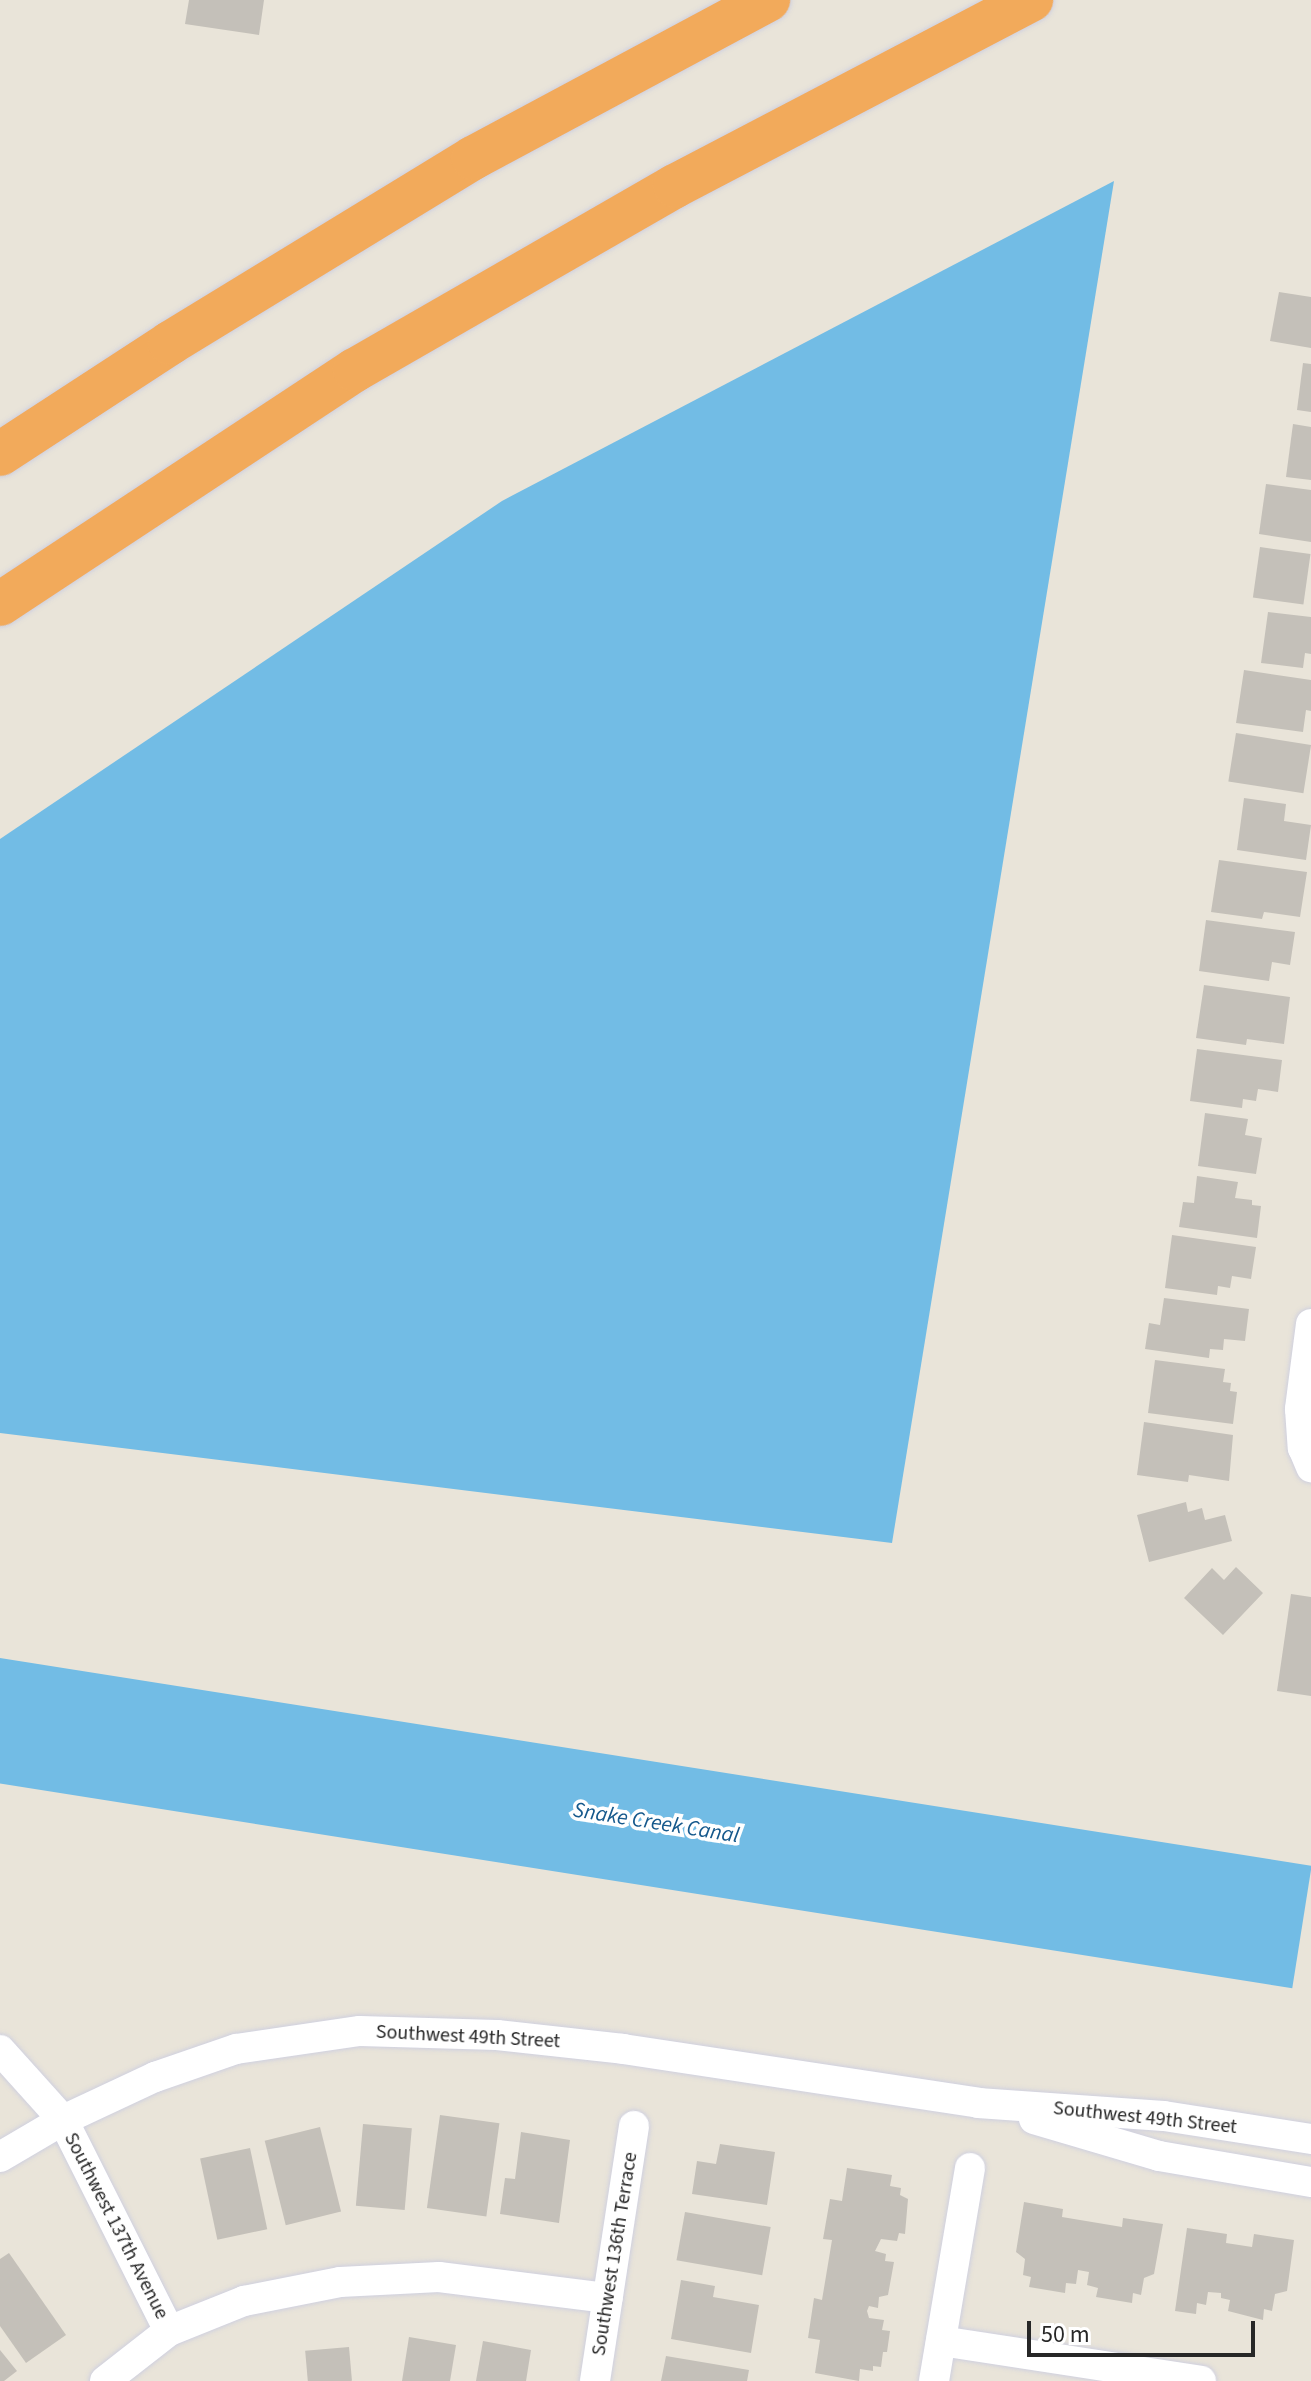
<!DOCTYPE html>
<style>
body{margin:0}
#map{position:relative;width:1311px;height:2381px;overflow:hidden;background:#e9e4d9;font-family:"Source Sans 3",sans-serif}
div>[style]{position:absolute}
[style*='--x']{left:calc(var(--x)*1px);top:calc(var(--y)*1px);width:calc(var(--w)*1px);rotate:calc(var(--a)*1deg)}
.water>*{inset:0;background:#72bce5;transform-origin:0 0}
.building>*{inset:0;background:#c4c0b9;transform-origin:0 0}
.roads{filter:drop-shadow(0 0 2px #cfd0df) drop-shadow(0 0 2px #cfd0df)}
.street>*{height:30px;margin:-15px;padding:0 15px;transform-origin:15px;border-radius:15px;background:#fff}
.highway>*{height:44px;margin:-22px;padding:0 22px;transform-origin:22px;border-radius:22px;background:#f2aa5b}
span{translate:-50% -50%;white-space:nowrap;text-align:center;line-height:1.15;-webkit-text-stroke:7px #fff;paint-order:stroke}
.street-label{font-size:20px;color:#272727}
.water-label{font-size:22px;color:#16598c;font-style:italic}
.scale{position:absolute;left:1027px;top:2321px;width:228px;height:36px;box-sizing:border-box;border:4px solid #272727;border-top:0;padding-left:10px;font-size:24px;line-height:28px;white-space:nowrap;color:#272727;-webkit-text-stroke:6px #fff;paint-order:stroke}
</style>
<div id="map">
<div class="water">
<i style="clip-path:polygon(1114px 181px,892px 1543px,0 1433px,0 839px,502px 501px)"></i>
<i style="left:0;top:1658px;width:1328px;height:124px;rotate:9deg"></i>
</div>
<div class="building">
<i style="clip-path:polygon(189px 0,264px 0,259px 35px,185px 24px)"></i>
<i style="clip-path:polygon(1279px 292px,1311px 297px,1311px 348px,1270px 341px)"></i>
<i style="clip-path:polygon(1303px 363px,1311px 364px,1311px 412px,1297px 410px)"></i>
<i style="clip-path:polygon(1293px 424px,1311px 427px,1311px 480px,1286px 477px)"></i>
<i style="clip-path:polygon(1266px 484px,1311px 490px,1311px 542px,1259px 534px)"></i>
<i style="left:1260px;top:547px;width:51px;height:51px;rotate:8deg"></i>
<i style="clip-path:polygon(1268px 612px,1311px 617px,1311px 654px,1305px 653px,1303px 668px,1261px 663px)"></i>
<i style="clip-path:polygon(1244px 670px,1311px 680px,1311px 711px,1306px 710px,1303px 732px,1236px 723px)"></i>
<i style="left:1236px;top:733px;width:76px;height:49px;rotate:9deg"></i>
<i style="clip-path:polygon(1244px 798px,1286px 804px,1284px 821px,1311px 825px,1306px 860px,1237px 850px)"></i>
<i style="clip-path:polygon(1219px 860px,1307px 872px,1300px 917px,1264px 912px,1262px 919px,1211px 912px)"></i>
<i style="clip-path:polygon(1206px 920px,1295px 932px,1290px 965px,1272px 962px,1269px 981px,1199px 971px)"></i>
<i style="clip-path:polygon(1204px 985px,1290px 997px,1284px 1044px,1247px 1039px,1246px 1045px,1196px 1038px)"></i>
<i style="clip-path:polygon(1197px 1049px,1282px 1060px,1278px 1092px,1258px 1089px,1256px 1101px,1243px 1099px,1242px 1108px,1190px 1101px)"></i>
<i style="clip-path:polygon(1205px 1113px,1248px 1119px,1245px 1135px,1262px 1138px,1256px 1174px,1198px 1166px)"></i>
<i style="clip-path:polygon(1197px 1176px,1238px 1182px,1235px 1198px,1252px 1200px,1252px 1205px,1261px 1206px,1257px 1238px,1179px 1227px,1183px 1202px,1194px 1203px)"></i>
<i style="clip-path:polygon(1172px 1235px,1256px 1247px,1251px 1279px,1232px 1276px,1230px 1288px,1218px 1286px,1217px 1295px,1165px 1288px)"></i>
<i style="clip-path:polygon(1164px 1298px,1249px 1309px,1245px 1341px,1224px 1339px,1223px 1350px,1210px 1349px,1209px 1358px,1145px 1349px,1149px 1323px,1160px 1325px)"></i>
<i style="clip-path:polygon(1155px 1360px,1225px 1369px,1223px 1382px,1231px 1383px,1230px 1391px,1237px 1392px,1233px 1424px,1148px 1413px)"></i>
<i style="clip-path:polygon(1144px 1422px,1233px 1435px,1229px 1481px,1189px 1475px,1188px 1482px,1137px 1475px)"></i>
<i style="clip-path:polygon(1186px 1502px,1188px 1512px,1202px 1508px,1205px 1520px,1225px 1515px,1232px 1541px,1149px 1562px,1137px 1515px)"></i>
<i style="clip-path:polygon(1236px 1567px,1263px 1593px,1223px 1635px,1184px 1598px,1212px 1568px,1224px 1580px)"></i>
<i style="clip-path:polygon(1291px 1594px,1311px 1597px,1311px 1696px,1277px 1691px)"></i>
<i style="left:440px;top:2115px;width:60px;height:94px;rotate:8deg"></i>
<i style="left:363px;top:2124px;width:49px;height:82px;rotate:5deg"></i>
<i style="left:320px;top:2127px;width:87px;height:57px;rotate:76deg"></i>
<i style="clip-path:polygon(521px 2132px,570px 2140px,559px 2223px,500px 2214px,505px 2178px,515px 2179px)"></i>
<i style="clip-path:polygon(720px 2144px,775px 2152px,767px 2205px,692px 2194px,697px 2161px,716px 2164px)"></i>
<i style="left:250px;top:2148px;width:83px;height:51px;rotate:78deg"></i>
<i style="clip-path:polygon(847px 2168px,892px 2175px,890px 2186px,901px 2188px,900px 2195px,908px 2199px,905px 2234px,899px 2233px,897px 2241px,881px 2239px,875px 2251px,886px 2254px,885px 2261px,894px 2262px,888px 2295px,879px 2297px,878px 2308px,869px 2306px,867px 2311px,869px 2318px,884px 2320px,882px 2330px,890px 2331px,887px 2352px,883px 2352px,881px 2367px,873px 2366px,873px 2371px,860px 2369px,859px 2381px,815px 2373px,820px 2340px,808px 2338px,814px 2298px,822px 2300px,832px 2240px,823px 2239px,830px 2199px,842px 2201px)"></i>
<i style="clip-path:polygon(1024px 2202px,1063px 2209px,1062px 2217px,1122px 2227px,1123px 2218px,1163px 2224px,1154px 2274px,1144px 2278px,1141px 2295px,1133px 2293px,1132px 2303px,1096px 2297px,1098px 2288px,1087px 2285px,1089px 2272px,1078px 2270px,1076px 2284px,1066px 2283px,1065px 2293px,1029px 2287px,1031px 2277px,1023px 2275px,1025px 2259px,1016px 2252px)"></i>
<i style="left:685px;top:2212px;width:87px;height:49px;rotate:10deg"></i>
<i style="clip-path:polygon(1187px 2228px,1227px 2234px,1226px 2243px,1252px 2247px,1254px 2234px,1294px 2240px,1287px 2291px,1275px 2294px,1272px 2311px,1264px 2309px,1263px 2320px,1228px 2311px,1230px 2300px,1221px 2298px,1221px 2293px,1208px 2292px,1206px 2305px,1197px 2303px,1196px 2314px,1175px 2311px)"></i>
<i style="clip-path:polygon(9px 2253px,66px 2335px,26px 2363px,0 2326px,0 2259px)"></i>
<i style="clip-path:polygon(681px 2280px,715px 2286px,713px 2297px,759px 2305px,751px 2353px,671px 2339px)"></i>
<i style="clip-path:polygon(409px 2337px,456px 2345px,450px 2381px,402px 2381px)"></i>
<i style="clip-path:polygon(483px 2341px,531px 2350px,526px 2381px,476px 2381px)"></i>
<i style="left:349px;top:2347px;width:34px;height:44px;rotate:85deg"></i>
<i style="clip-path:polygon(0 2350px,17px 2371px,4px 2381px,0 2381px)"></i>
<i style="clip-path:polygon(666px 2356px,749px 2370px,747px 2381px,661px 2381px)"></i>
</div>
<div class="roads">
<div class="street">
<i style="--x:1311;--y:1324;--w:86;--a:97.4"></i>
<i style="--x:1300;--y:1409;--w:39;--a:86"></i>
<i style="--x:1303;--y:1448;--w:21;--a:67"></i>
<i style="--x:0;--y:2050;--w:94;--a:48"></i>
<i style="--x:63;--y:2120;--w:236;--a:63.3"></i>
<i style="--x:1034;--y:2119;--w:130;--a:16.5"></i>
<i style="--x:1159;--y:2156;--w:154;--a:9.7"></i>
<i style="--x:0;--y:2157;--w:73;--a:-30.4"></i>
<i style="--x:63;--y:2120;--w:102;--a:-25.1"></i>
<i style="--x:155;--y:2077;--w:86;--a:-19.1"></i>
<i style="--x:236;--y:2049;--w:125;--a:-8.3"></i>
<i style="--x:360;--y:2031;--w:137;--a:1.7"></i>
<i style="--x:497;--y:2035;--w:127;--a:6.3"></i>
<i style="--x:623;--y:2049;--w:359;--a:8.6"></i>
<i style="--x:978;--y:2103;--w:186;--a:4"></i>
<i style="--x:1164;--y:2116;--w:149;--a:8.9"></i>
<i style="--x:941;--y:2341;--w:263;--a:8.7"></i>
<i style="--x:105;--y:2381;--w:81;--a:-38"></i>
<i style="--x:169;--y:2331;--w:81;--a:-21.8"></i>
<i style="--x:244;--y:2301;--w:98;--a:-11.2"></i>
<i style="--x:340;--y:2282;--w:99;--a:-2.9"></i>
<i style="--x:439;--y:2277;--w:170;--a:7.1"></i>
<i style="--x:595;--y:2381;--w:258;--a:-81.3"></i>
<i style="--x:934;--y:2381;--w:216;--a:-80.4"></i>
</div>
<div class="highway">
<i style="--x:0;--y:454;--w:203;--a:-33.1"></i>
<i style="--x:170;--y:343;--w:355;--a:-31.4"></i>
<i style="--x:473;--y:158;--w:335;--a:-28.2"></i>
<i style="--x:0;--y:604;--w:425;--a:-33.4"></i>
<i style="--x:355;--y:370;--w:369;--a:-29.9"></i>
<i style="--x:675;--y:186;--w:402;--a:-27.6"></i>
</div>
</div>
<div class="street-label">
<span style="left:468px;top:2037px;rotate:3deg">Southwest 49th Street</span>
<span style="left:1145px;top:2118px;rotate:6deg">Southwest 49th Street</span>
<span style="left:116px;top:2226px;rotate:63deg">Southwest 137th Avenue</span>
<span style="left:615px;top:2254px;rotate:-81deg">Southwest 136th Terrace</span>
</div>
<div class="water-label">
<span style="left:656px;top:1823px;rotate:9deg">Snake Creek Canal</span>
</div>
<div class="scale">50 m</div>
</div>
